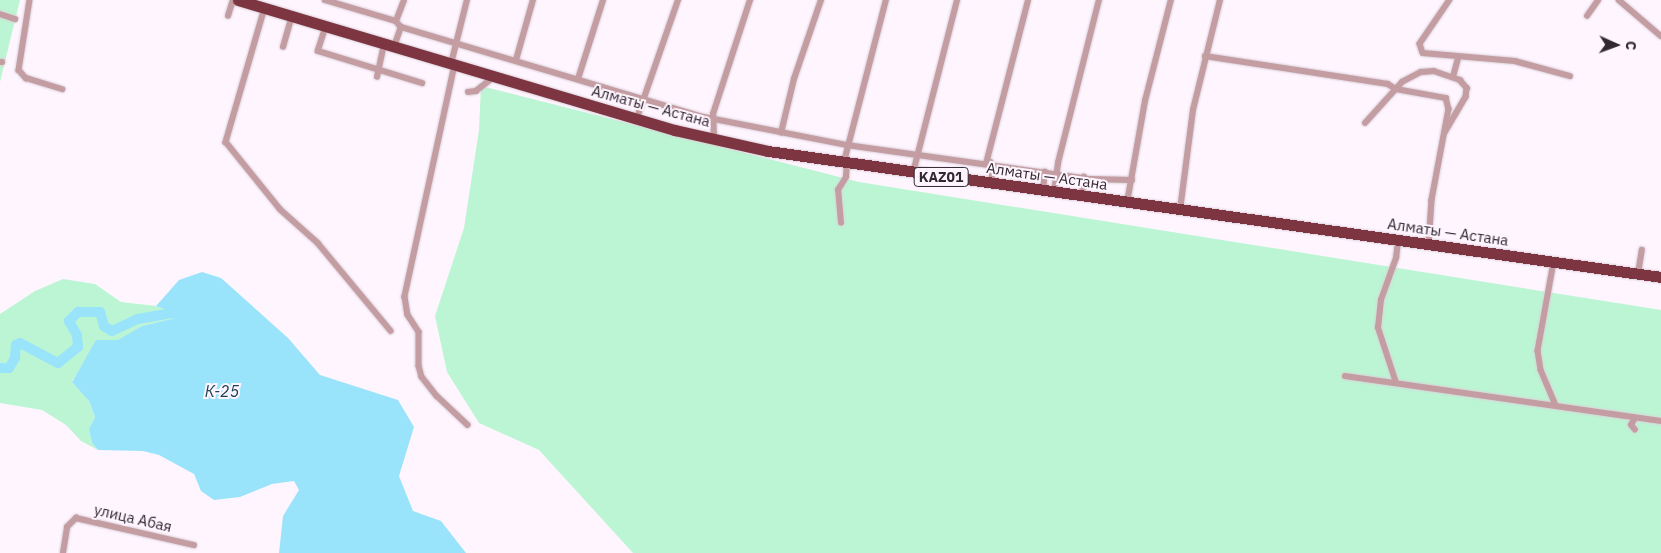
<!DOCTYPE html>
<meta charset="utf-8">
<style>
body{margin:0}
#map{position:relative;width:1661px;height:553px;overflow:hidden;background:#fff5ff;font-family:"IBM Plex Sans",sans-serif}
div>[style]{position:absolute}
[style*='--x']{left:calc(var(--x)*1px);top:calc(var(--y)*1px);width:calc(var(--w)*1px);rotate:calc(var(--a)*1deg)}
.green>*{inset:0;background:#bcf5d3}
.water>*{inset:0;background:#9ae4fb}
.river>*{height:10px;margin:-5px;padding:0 5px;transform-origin:5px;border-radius:5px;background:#9ae4fb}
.roads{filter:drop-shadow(0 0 1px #dad0da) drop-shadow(0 0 1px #dad0da)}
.street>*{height:5.5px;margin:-2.75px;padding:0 2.75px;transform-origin:2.75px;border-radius:2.75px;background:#c39da1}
.highway>*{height:11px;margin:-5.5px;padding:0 5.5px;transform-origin:5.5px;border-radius:5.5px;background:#7d3541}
span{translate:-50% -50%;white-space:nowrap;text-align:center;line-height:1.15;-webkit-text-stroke:4px #fff5ff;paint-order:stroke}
.shield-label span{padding:1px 4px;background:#fff5ff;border:1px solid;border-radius:4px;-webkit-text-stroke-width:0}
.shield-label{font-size:14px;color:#312831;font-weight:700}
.street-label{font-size:15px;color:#312831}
.water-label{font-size:16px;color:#174350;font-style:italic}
.north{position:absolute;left:1591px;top:20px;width:50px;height:50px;-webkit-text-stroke:4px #fff5ff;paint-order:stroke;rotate:92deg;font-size:14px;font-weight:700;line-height:20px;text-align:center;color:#312831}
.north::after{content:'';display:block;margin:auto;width:18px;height:22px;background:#312831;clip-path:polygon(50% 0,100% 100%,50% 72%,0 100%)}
</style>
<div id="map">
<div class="green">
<i style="clip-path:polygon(0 0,20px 0,0 82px)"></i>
<i style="clip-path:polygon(481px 86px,859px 182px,1661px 310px,1661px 553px,633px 553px,539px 450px,479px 423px,447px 372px,435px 316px,464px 228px,479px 130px)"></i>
<i style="clip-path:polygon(63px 279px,95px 284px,121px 302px,156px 306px,185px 316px,142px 326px,85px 361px,72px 381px,89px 401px,95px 417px,89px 429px,92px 443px,98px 450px,81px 441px,66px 425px,42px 410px,0 403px,0 314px,35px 291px)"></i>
</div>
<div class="water">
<i style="clip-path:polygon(202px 272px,221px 278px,288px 338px,320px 375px,398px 400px,414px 427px,399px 476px,413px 511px,441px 521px,466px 553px,279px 553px,283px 516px,299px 490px,294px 481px,272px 484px,240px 497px,214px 500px,201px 491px,194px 474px,159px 455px,143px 451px,98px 450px,92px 443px,89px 429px,95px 417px,89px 401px,72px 382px,96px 340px,118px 340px,142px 326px,184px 316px,156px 306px,179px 280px)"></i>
</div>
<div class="river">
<i style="--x:0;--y:368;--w:9;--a:0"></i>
<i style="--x:9;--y:368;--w:12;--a:-59"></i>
<i style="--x:15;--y:358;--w:13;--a:-86"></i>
<i style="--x:16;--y:345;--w:4;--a:-27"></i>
<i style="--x:20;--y:343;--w:43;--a:27.8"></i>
<i style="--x:58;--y:363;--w:26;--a:-39"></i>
<i style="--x:78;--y:347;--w:12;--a:-95"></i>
<i style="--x:77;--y:335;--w:16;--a:-120"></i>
<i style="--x:69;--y:321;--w:13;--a:-45"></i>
<i style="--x:78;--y:312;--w:22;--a:0"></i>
<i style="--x:100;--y:312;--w:15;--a:74"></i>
<i style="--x:104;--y:326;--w:9;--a:32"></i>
<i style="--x:112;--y:331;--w:29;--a:-25"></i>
<i style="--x:138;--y:319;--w:36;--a:-10"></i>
<i style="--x:173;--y:313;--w:26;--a:16"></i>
</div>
<div class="roads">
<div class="street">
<i style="--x:30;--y:0;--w:71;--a:98.9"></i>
<i style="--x:19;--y:70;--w:11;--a:49"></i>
<i style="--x:26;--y:78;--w:38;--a:17"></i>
<i style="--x:325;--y:0;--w:74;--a:16.5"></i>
<i style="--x:396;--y:21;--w:8;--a:50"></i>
<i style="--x:401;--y:27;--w:311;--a:16.6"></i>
<i style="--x:699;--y:116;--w:151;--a:11.1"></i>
<i style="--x:847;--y:145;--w:244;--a:8"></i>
<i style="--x:1089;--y:179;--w:43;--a:1.3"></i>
<i style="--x:1450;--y:0;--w:53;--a:124.3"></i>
<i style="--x:1420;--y:44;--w:9;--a:72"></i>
<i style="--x:1423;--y:53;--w:92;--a:5"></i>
<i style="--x:1515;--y:61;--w:57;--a:15.3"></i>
<i style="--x:1619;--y:0;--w:55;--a:40.6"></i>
<i style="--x:265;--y:8;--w:140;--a:106.2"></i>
<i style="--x:226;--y:142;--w:86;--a:51.1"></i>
<i style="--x:280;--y:209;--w:51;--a:41.8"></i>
<i style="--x:318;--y:243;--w:114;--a:50.3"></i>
<i style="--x:0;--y:14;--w:16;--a:18"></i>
<i style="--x:228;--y:16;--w:17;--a:-73"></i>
<i style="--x:1587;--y:16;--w:19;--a:-55"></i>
<i style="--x:396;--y:21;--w:22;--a:-69"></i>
<i style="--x:326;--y:27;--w:25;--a:108"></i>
<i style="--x:318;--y:51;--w:109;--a:17.1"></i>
<i style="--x:283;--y:47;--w:32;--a:-74"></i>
<i style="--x:394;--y:47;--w:21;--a:-71"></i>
<i style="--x:1205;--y:56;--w:185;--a:8.7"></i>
<i style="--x:1388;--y:84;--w:9;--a:32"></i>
<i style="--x:1396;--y:89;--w:51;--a:10.2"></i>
<i style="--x:1446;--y:98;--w:11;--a:75"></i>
<i style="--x:1449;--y:109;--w:93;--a:100.6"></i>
<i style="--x:1432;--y:200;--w:45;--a:93.8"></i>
<i style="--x:516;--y:60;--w:62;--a:-74.2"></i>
<i style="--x:0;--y:62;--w:2;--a:0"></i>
<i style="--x:451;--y:64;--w:66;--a:-76"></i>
<i style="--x:455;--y:65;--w:237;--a:102.2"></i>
<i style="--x:405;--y:297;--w:18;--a:81"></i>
<i style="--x:408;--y:315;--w:20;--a:57"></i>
<i style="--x:419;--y:332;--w:34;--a:90"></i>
<i style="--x:419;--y:366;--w:11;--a:75"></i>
<i style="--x:422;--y:377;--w:24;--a:52"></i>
<i style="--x:437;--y:396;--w:42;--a:43.1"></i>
<i style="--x:377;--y:77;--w:34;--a:-78"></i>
<i style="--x:1453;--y:77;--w:20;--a:-75"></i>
<i style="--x:578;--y:79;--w:83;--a:-72.4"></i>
<i style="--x:468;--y:92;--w:8;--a:-7"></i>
<i style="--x:476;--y:91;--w:23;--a:-38"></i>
<i style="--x:637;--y:118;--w:125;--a:-70.8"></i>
<i style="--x:1365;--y:123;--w:55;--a:-47.9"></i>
<i style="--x:1402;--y:82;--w:21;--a:-28"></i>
<i style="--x:1421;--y:72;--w:13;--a:-4"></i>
<i style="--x:1434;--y:71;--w:28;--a:19"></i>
<i style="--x:1460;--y:80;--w:11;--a:49"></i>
<i style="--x:1467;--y:88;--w:9;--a:96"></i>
<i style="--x:1466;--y:97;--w:42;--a:120.3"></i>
<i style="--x:781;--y:133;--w:56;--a:-76.5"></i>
<i style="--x:794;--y:79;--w:83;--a:-71.1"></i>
<i style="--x:714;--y:139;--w:25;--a:-92"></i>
<i style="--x:713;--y:114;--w:120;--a:-72"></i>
<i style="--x:844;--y:162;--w:167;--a:-75.5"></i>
<i style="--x:991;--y:162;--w:22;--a:85"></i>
<i style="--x:986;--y:164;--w:169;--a:-75.6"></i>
<i style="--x:913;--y:173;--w:179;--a:-75.7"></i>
<i style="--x:1043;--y:190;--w:18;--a:-84"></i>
<i style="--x:1054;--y:192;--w:29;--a:-82"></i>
<i style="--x:1058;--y:163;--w:168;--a:-75.9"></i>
<i style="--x:1082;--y:195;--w:18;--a:-84"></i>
<i style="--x:1127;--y:203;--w:104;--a:-80"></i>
<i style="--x:1145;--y:101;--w:104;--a:-75.6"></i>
<i style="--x:1180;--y:210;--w:101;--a:-82.6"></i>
<i style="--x:1193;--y:110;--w:113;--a:-76.2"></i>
<i style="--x:841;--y:223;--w:33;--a:-95"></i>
<i style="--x:838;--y:190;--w:15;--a:-58"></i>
<i style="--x:846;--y:177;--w:14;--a:-86"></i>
<i style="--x:1554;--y:262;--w:90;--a:100.2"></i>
<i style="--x:1538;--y:351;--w:19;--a:81"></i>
<i style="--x:1541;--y:370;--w:38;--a:67"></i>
<i style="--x:1638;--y:274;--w:24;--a:-81"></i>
<i style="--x:1345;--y:376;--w:319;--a:8.1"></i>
<i style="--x:1396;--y:383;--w:58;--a:-108.1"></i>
<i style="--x:1378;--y:328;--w:28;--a:-84"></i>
<i style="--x:1381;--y:300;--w:45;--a:-70.3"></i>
<i style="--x:1396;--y:258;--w:17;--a:-83"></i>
<i style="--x:1635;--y:430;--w:6;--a:-129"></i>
<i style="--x:1631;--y:425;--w:8;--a:-60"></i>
<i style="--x:63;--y:553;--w:26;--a:-81"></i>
<i style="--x:67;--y:527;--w:13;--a:-45"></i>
<i style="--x:76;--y:518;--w:121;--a:12.9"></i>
</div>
<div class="highway">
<i style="--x:238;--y:0;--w:456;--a:16.6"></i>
<i style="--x:675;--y:130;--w:95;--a:12.7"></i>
<i style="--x:768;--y:151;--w:902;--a:8.03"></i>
</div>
</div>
<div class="shield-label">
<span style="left:941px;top:177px">KАZ01</span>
</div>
<div class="street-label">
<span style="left:651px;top:106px;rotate:15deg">Алматы — Астана</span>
<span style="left:1047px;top:176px;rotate:8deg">Алматы — Астана</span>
<span style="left:1448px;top:232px;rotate:8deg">Алматы — Астана</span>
<span style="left:133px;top:518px;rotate:13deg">улица Абая</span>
</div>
<div class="water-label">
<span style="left:222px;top:391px">К-25</span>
</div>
<div class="north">С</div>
</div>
